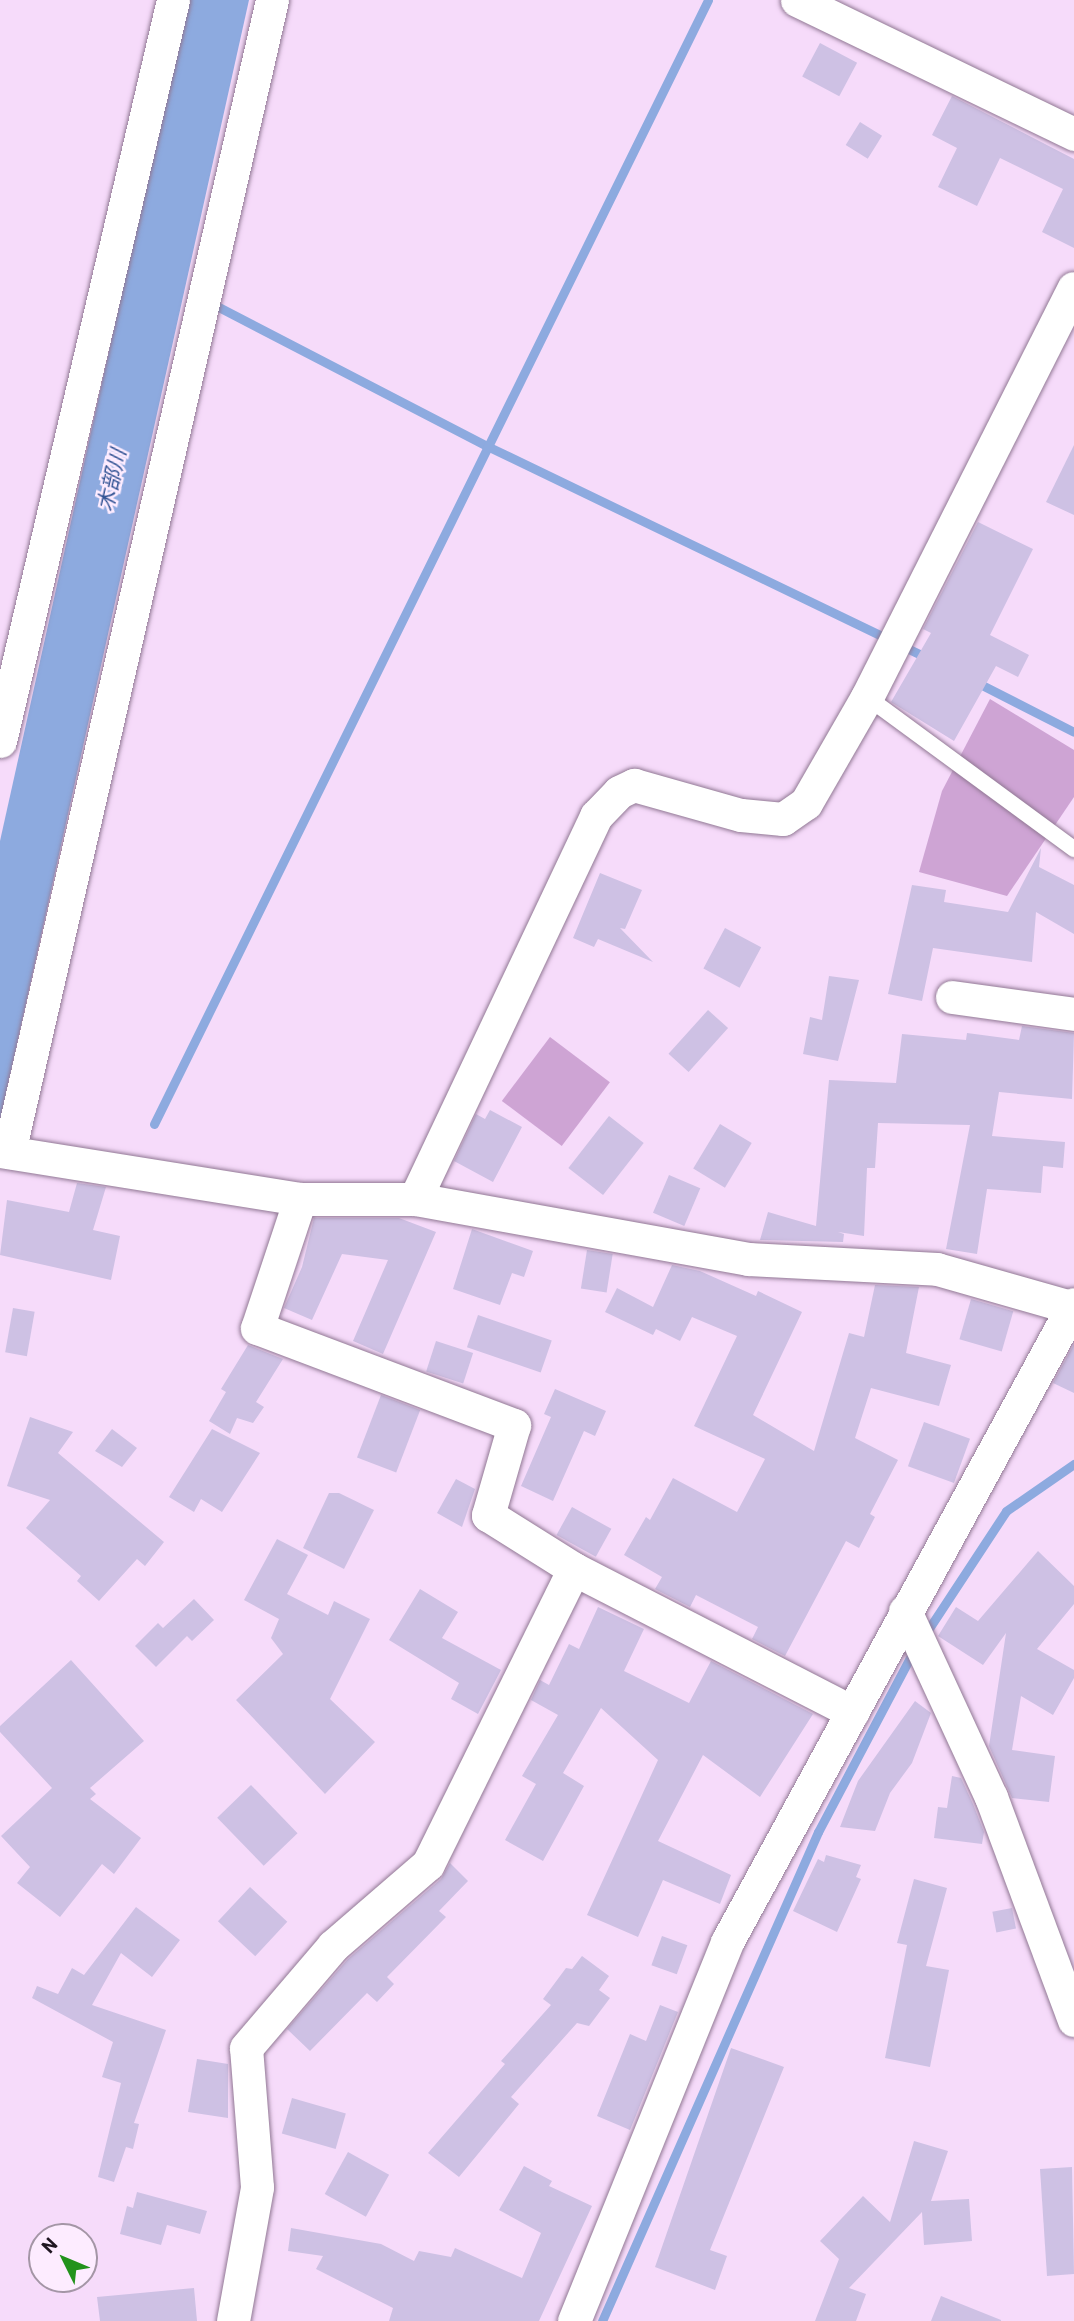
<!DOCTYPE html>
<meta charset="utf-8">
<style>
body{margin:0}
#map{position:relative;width:1074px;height:2321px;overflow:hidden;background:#f6dbfa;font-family:Barlow,"Noto Sans JP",sans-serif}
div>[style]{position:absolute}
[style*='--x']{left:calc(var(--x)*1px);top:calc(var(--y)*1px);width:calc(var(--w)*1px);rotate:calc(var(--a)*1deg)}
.green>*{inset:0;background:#cea4d4;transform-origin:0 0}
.water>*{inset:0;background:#8daadf}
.stream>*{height:9px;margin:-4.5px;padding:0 4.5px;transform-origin:4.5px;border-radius:4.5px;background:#8daadf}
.building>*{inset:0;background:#cec1e4;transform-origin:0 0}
.roads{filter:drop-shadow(0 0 2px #917894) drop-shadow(0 0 2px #917894)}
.service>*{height:16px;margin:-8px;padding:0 8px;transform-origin:8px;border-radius:8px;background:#fff}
.minor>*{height:33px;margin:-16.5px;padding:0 16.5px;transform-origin:16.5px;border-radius:16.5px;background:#fff}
span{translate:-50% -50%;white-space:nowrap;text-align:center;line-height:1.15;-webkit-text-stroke:5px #fdecff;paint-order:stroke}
.water-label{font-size:21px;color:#315394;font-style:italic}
.north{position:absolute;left:28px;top:2223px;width:70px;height:70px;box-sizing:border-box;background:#fdecff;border:2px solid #a496a6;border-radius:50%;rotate:313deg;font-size:19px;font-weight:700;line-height:28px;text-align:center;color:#1f1621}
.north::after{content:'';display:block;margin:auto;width:24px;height:32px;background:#22921c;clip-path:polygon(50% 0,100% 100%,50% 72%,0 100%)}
</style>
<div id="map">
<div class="green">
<i style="clip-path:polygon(990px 699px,1074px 750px,1074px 797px,1007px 896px,919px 872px,942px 791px)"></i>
<i style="left:550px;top:1037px;width:75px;height:80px;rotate:37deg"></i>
</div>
<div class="water">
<i style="clip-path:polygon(187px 0,249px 0,0 1120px,0 841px)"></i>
</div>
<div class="stream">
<i style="--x:209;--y:302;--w:313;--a:27.4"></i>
<i style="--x:487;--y:446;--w:488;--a:25.7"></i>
<i style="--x:974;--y:681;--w:112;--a:27"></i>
<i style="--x:154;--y:1124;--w:1253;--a:-63.76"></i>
<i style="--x:924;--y:1636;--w:149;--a:-56.7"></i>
<i style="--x:1006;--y:1511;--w:83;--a:-34.7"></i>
<i style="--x:602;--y:2321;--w:535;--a:-66.17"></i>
<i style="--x:818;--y:1832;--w:206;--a:-62.2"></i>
</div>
<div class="building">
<i style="left:820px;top:43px;width:42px;height:38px;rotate:28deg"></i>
<i style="clip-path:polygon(952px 96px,1074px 159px,1074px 248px,1042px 232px,1063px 189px,1000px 158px,977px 206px,938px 187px,957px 148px,932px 135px)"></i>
<i style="left:860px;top:122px;width:26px;height:27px;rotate:32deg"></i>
<i style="clip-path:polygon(1074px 445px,1074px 515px,1046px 502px)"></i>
<i style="clip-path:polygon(978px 522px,1033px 549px,990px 635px,1029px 655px,1018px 677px,996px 666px,954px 741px,891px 702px,931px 633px,923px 629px)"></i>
<i style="clip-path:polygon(1041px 848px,1039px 867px,1074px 885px,1074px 934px,1036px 912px,1032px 962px,933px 948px,922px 1001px,888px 994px,912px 885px,946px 890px,944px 902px,1008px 912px)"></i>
<i style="clip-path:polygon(600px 873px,642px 890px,625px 929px,620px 928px,653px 962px,598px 939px,594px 947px,573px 938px)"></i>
<i style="left:725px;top:928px;width:41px;height:46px;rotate:28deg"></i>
<i style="clip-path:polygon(829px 976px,859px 980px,838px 1061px,803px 1054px,810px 1017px,822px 1020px)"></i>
<i style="left:708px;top:1010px;width:27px;height:59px;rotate:42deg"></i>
<i style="clip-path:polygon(1022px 1026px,1074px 1033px,1072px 1099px,999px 1092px,992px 1136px,1065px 1142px,1063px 1168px,1043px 1166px,1041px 1193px,987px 1189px,977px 1254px,946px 1249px,970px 1125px,878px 1123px,875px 1168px,867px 1168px,864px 1236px,838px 1232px,844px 1234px,843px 1242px,760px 1240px,768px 1212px,816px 1226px,829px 1080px,896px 1083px,902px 1034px,966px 1040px,967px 1033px,1019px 1040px)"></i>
<i style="clip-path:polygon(490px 1110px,522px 1127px,493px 1182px,454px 1161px,476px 1114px,485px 1119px)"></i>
<i style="left:609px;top:1116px;width:44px;height:66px;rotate:38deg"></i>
<i style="left:720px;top:1124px;width:37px;height:52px;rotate:31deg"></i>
<i style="left:669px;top:1175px;width:34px;height:41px;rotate:23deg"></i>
<i style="clip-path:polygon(77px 1183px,106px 1187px,93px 1230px,120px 1236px,111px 1280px,0 1255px,7px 1200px,69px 1212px)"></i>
<i style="clip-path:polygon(314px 1218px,399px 1218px,436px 1232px,383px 1354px,353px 1341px,388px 1260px,342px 1254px,312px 1320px,284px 1308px,302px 1267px)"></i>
<i style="clip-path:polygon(472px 1229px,533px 1251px,524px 1277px,512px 1273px,500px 1305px,453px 1289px)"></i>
<i style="left:587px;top:1250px;width:26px;height:39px;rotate:9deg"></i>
<i style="clip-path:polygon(672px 1265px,700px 1271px,756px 1296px,758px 1291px,802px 1312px,753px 1415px,814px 1451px,849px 1333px,864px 1337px,875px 1285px,919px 1287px,906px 1353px,951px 1365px,939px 1406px,871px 1388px,855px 1438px,898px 1460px,870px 1514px,875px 1517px,859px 1548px,846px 1541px,785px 1656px,752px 1639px,758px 1627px,696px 1595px,690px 1607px,655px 1589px,662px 1577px,624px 1555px,646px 1517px,650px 1520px,673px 1478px,737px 1512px,765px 1459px,694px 1426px,737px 1336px,692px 1317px,680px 1341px,656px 1329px,653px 1335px,605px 1312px,617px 1288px,653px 1307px)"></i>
<i style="left:971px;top:1299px;width:44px;height:42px;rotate:16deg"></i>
<i style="left:13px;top:1308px;width:22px;height:45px;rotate:10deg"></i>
<i style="left:478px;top:1315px;width:78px;height:34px;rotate:19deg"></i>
<i style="left:436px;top:1341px;width:39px;height:32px;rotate:18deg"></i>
<i style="clip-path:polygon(1074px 1344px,1074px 1393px,1053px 1383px)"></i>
<i style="clip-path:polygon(248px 1345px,283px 1359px,256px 1402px,264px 1407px,253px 1423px,237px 1418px,230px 1434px,209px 1421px,226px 1392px,221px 1389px)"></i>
<i style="clip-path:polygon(555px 1389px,606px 1411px,595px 1436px,584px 1431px,553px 1501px,521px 1486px,551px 1417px,544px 1414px)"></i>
<i style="left:381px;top:1395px;width:42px;height:67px;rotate:21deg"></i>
<i style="clip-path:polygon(30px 1417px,73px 1432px,58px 1453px,164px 1542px,145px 1566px,137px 1559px,99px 1601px,77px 1581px,81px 1576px,26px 1528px,50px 1500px,7px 1486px)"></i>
<i style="left:924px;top:1422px;width:49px;height:47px;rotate:20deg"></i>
<i style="clip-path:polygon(112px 1429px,137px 1448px,122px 1467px,95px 1451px)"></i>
<i style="clip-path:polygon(212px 1429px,260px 1453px,222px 1512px,201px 1499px,194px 1512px,169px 1497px)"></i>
<i style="clip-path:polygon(456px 1479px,475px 1489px,462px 1527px,437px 1513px)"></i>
<i style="clip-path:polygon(329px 1493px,339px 1493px,374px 1510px,344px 1569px,303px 1548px)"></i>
<i style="left:572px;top:1507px;width:45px;height:32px;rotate:29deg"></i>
<i style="clip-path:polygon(277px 1539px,308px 1555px,287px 1594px,328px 1615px,334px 1601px,370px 1619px,330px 1699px,375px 1742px,325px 1794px,236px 1700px,283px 1654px,271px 1638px,279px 1619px,244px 1600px)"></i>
<i style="clip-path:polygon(1038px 1551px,1074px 1586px,1074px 1604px,1037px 1649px,1074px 1670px,1074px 1678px,1053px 1715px,1021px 1696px,1012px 1750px,1055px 1756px,1049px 1802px,1012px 1798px,989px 1746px,1006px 1633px,983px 1665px,938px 1636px,956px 1607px,978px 1621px)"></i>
<i style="clip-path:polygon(420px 1589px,458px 1612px,442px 1638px,501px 1670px,478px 1714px,451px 1699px,459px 1683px,389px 1640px)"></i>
<i style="clip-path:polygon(194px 1599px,214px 1620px,192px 1641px,187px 1636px,156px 1667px,135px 1646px,158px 1623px,163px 1628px)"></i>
<i style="clip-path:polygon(598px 1607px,644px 1629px,624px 1671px,689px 1703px,711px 1661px,813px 1714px,760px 1797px,703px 1755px,658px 1841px,731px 1875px,720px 1904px,663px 1880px,638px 1937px,587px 1915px,658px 1760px,601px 1708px,563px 1773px,584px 1786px,543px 1861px,505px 1840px,536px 1784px,522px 1776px,558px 1715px,531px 1700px,540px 1680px,549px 1685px,569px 1644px,579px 1649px)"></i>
<i style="clip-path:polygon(71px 1660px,144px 1741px,90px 1788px,96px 1794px,90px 1799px,141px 1838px,114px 1874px,102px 1864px,60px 1917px,17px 1883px,30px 1867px,1px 1836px,52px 1788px,0 1732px,0 1726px)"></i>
<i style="clip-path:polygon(915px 1701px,931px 1713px,912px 1763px,890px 1793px,875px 1831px,840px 1827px,858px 1781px)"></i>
<i style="clip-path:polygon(952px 1776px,961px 1778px,973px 1804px,984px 1832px,982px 1844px,934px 1838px,938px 1807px,947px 1808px)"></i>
<i style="left:251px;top:1785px;width:67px;height:47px;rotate:46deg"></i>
<i style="clip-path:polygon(826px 1855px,861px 1865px,856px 1877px,861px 1879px,837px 1932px,793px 1911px,818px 1859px,824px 1862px)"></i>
<i style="clip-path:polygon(450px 1863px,468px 1881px,439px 1911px,446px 1917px,387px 1977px,394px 1984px,377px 2002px,367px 1993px,310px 2051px,287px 2029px,348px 1959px,441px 1879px)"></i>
<i style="clip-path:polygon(914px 1879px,947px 1888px,926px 1966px,949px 1970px,930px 2067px,885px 2058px,907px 1945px,897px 1943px)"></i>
<i style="left:250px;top:1887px;width:51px;height:47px;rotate:43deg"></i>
<i style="clip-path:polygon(136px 1907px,180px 1940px,152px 1977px,121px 1953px,92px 2005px,166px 2030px,134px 2123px,139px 2124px,133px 2149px,126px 2147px,114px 2182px,98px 2177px,121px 2083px,102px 2077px,113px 2042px,32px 1998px,37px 1986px,58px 1994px,72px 1968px,84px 1975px)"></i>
<i style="left:1012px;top:1908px;width:21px;height:20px;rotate:79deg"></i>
<i style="left:662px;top:1936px;width:27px;height:31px;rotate:20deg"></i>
<i style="clip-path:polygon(582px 1956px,609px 1976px,599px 1990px,610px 1998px,589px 2026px,577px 2023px,511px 2097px,519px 2104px,459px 2177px,428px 2153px,505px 2064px,501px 2061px,551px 2005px,543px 1999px,566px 1968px,572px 1969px)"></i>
<i style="clip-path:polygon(660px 2005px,678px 2012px,630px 2130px,597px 2116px,630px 2034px,646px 2041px)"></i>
<i style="clip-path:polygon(731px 2048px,784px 2067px,710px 2250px,727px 2256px,715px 2290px,655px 2267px)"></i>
<i style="clip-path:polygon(197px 2059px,228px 2064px,228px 2118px,188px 2112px)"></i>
<i style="left:292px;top:2098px;width:56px;height:37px;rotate:16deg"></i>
<i style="clip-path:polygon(914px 2141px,948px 2151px,931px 2201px,969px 2199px,972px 2241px,924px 2245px,922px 2212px,849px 2288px,866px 2294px,856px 2321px,815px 2321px,839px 2259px,820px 2241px,863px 2196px,890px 2222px)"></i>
<i style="left:348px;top:2152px;width:47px;height:48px;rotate:29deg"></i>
<i style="clip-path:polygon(524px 2166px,552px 2181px,549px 2186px,592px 2206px,539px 2321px,389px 2321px,393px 2308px,316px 2269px,323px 2256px,288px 2251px,291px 2228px,381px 2244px,414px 2261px,419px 2251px,451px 2257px,455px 2248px,522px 2278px,541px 2233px,499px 2210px)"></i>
<i style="clip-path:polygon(1072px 2167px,1074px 2274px,1047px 2276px,1040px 2169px)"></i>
<i style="clip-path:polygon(137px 2192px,207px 2211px,200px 2234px,167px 2225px,161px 2245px,120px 2234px,127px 2206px,133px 2208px)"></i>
<i style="clip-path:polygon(194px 2288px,197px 2321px,100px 2321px,97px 2297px)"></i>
<i style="clip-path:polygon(941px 2296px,1001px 2320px,1001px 2321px,931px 2321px)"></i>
</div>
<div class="roads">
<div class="service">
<i style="--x:867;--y:697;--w:257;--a:36.3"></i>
</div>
<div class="minor">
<i style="--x:797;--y:0;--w:308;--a:25.8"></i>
<i style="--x:0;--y:741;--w:761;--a:-76.86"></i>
<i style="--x:952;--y:997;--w:123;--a:7.9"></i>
<i style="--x:0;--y:1151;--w:304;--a:9.1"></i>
<i style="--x:300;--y:1199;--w:115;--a:0"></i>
<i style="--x:415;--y:1199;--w:338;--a:10.2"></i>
<i style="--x:748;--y:1259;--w:189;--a:3"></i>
<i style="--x:937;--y:1269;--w:142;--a:15.9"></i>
<i style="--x:9;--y:1152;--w:1182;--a:-77.14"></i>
<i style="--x:300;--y:1199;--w:136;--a:108.4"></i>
<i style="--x:257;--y:1328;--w:275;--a:20.7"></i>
<i style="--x:514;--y:1425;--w:94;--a:106.1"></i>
<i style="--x:488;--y:1515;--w:102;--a:32.1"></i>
<i style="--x:574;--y:1569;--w:313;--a:27.2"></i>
<i style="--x:415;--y:1199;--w:424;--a:-64.7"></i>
<i style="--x:596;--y:816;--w:33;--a:-46"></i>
<i style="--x:619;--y:792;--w:17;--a:-25"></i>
<i style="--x:634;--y:785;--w:111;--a:15.7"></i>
<i style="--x:741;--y:815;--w:42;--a:5.4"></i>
<i style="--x:783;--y:819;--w:28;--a:-35"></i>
<i style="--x:806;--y:803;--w:122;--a:-60.1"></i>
<i style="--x:867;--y:697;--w:458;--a:-63.2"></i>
<i style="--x:905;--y:1611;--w:205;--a:65.2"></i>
<i style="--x:991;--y:1797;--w:238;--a:69.6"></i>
<i style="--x:233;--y:2321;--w:136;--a:-79.8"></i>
<i style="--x:257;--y:2187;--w:139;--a:-94.5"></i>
<i style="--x:246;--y:2048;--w:134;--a:-49.5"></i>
<i style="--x:333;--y:1946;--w:125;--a:-40.8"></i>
<i style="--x:428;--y:1864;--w:329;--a:-63.7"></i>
<i style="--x:574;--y:2321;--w:409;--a:-68"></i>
<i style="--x:727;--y:1942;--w:726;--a:-61.46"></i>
</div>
</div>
<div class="water-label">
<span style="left:111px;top:480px;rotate:-77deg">木部川</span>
</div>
<div class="north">N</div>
</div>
